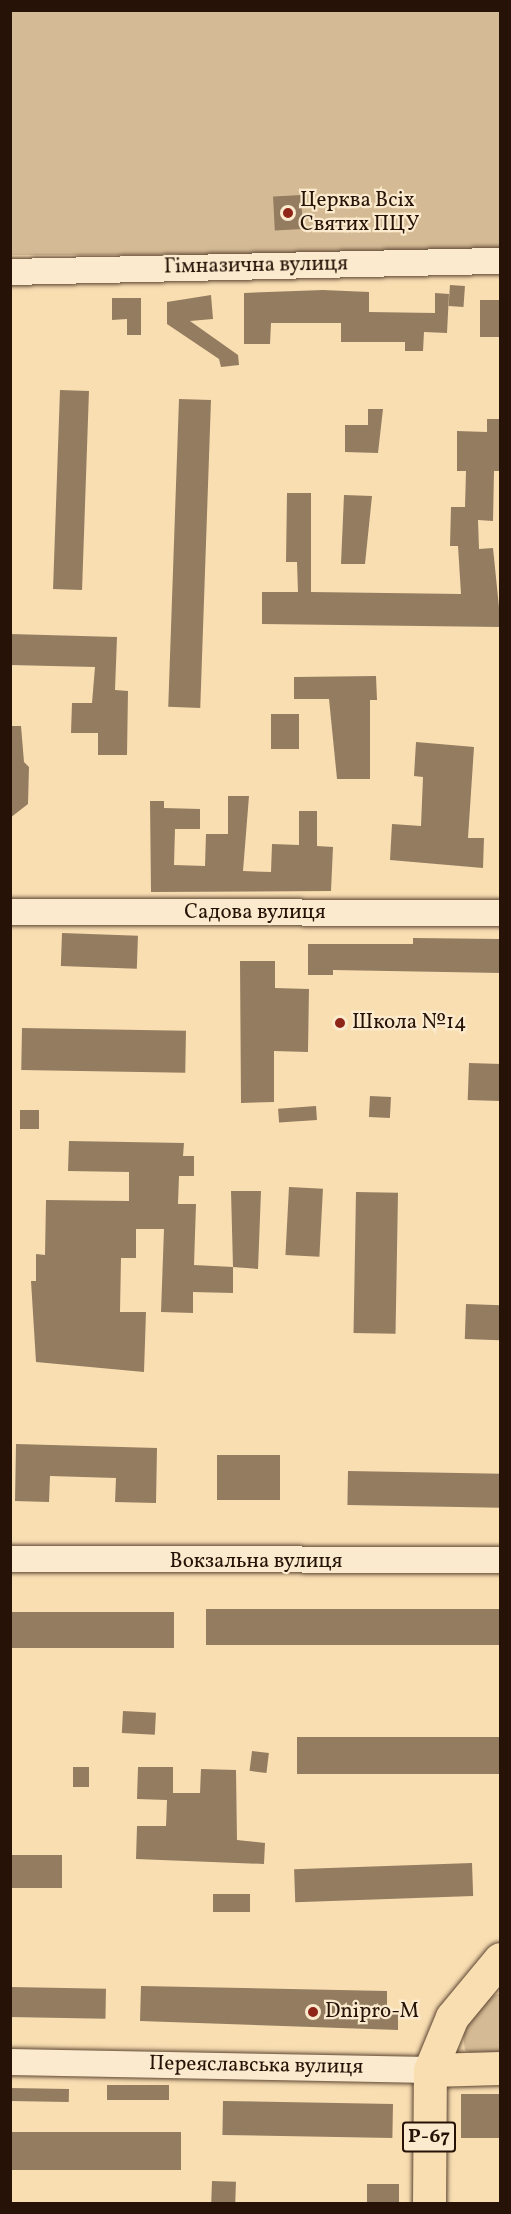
<!DOCTYPE html>
<meta charset="utf-8">
<style>
body{margin:0}
#map{position:relative;width:511px;height:2214px;overflow:hidden;background:#f9deb2;font-family:Vollkorn,serif}
div>[style]{position:absolute}
[style*='--x']{left:calc(var(--x)*1px);top:calc(var(--y)*1px);width:calc(var(--w)*1px);rotate:calc(var(--a)*1deg)}
.green>*{inset:0;background:#d5bb95;transform-origin:0 0}
.building>*{inset:0;background:#947c60;transform-origin:0 0}
.roads{filter:drop-shadow(0 0 2px #5c4532) drop-shadow(0 0 2px #5c4532)}
.minor>*{height:26px;margin:-13px;padding:0 13px;transform-origin:13px;border-radius:13px;background:#fbeacd}
.major>*{height:33px;margin:-16.5px;padding:0 16.5px;transform-origin:16.5px;border-radius:16.5px;background:#f9deb2}
.dots>*{width:16px;height:16px;translate:-50% -50%;box-sizing:border-box;border:3px solid #fbeacd;border-radius:50%}
span{translate:-50% -50%;white-space:nowrap;text-align:center;line-height:1.15;-webkit-text-stroke:4.5px #fbeacd;paint-order:stroke}
.shield-label span{padding:2px 4px;background:#fbeacd;border:2px solid;border-radius:4px;-webkit-text-stroke-width:0}
.shield-label{font-size:20px;color:#271207;font-weight:700}
.poi-label{font-size:21px;color:#271207}
.left{translate:0 -50%;text-align:left}
.street-label{font-size:21px;color:#271207}
.frame{position:absolute;inset:0;border:12px solid #271207;pointer-events:none}
</style>
<div id="map">
<div class="green">
<i style="left:10px;top:11px;width:490px;height:244px"></i>
<i style="clip-path:polygon(500px 1993px,500px 2058px,475px 2056px,465px 2050px,462px 2027px,488px 1998px)"></i>
</div>
<div class="building">
<i style="left:301px;top:195px;width:34px;height:28px;rotate:87deg"></i>
<i style="left:450px;top:285px;width:15px;height:21px;rotate:4deg"></i>
<i style="clip-path:polygon(323px 290px,369px 292px,369px 312px,435px 313px,435px 293px,449px 294px,447px 333px,424px 332px,423px 351px,405px 351px,405px 342px,341px 342px,341px 323px,271px 323px,270px 344px,244px 344px,244px 293px)"></i>
<i style="clip-path:polygon(211px 295px,213px 319px,190px 321px,238px 355px,239px 365px,221px 367px,219px 359px,167px 324px,167px 302px)"></i>
<i style="clip-path:polygon(112px 298px,141px 298px,141px 335px,127px 335px,127px 319px,112px 320px)"></i>
<i style="left:480px;top:300px;width:20px;height:37px"></i>
<i style="left:60px;top:390px;width:29px;height:199px;rotate:2deg"></i>
<i style="left:179px;top:399px;width:32px;height:308px;rotate:2deg"></i>
<i style="clip-path:polygon(368px 409px,383px 409px,378px 453px,345px 452px,345px 425px,368px 425px)"></i>
<i style="clip-path:polygon(487px 419px,501px 419px,500px 471px,494px 471px,493px 521px,478px 520px,479px 549px,493px 548px,501px 627px,262px 624px,262px 592px,298px 592px,297px 562px,286px 562px,287px 493px,311px 493px,311px 592px,461px 594px,458px 546px,450px 546px,451px 507px,465px 507px,466px 471px,457px 471px,457px 431px,487px 432px)"></i>
<i style="clip-path:polygon(344px 495px,372px 496px,365px 564px,341px 564px)"></i>
<i style="clip-path:polygon(10px 634px,117px 637px,115px 690px,128px 691px,127px 755px,98px 755px,98px 733px,71px 733px,72px 703px,92px 703px,95px 667px,10px 665px)"></i>
<i style="clip-path:polygon(376px 676px,377px 700px,370px 700px,370px 779px,337px 779px,329px 699px,294px 699px,294px 677px)"></i>
<i style="left:271px;top:714px;width:28px;height:35px"></i>
<i style="clip-path:polygon(10px 726px,21px 726px,24px 762px,29px 767px,28px 804px,10px 818px)"></i>
<i style="clip-path:polygon(416px 742px,474px 747px,468px 838px,484px 838px,483px 868px,390px 860px,392px 824px,421px 826px,423px 777px,414px 776px)"></i>
<i style="clip-path:polygon(228px 796px,249px 796px,243px 871px,271px 872px,272px 844px,299px 845px,299px 811px,317px 811px,317px 846px,333px 847px,331px 891px,151px 892px,150px 801px,164px 801px,164px 808px,200px 809px,200px 829px,175px 829px,174px 865px,205px 866px,206px 834px,228px 834px)"></i>
<i style="left:62px;top:933px;width:76px;height:33px;rotate:2deg"></i>
<i style="clip-path:polygon(413px 938px,501px 939px,501px 973px,333px 970px,333px 975px,308px 975px,308px 944px,413px 944px)"></i>
<i style="clip-path:polygon(240px 961px,275px 961px,275px 988px,309px 989px,308px 1052px,274px 1051px,274px 1102px,241px 1103px)"></i>
<i style="left:22px;top:1028px;width:164px;height:42px;rotate:1deg"></i>
<i style="left:469px;top:1063px;width:32px;height:37px;rotate:2deg"></i>
<i style="left:370px;top:1096px;width:21px;height:21px;rotate:3deg"></i>
<i style="left:316px;top:1106px;width:14px;height:38px;rotate:86deg"></i>
<i style="left:20px;top:1110px;width:19px;height:19px"></i>
<i style="clip-path:polygon(69px 1141px,184px 1143px,183px 1156px,194px 1156px,194px 1176px,179px 1176px,178px 1204px,196px 1204px,194px 1265px,233px 1267px,233px 1293px,193px 1292px,193px 1313px,161px 1312px,164px 1229px,136px 1229px,136px 1258px,121px 1258px,120px 1312px,146px 1312px,144px 1372px,36px 1362px,31px 1281px,36px 1281px,36px 1254px,45px 1255px,46px 1200px,129px 1201px,129px 1172px,68px 1171px)"></i>
<i style="left:289px;top:1187px;width:34px;height:68px;rotate:3deg"></i>
<i style="clip-path:polygon(231px 1191px,261px 1191px,258px 1269px,233px 1267px)"></i>
<i style="left:356px;top:1192px;width:42px;height:141px;rotate:1deg"></i>
<i style="left:466px;top:1304px;width:35px;height:35px;rotate:2deg"></i>
<i style="clip-path:polygon(16px 1444px,157px 1448px,156px 1503px,115px 1502px,116px 1478px,50px 1476px,49px 1502px,15px 1501px)"></i>
<i style="left:217px;top:1455px;width:63px;height:45px"></i>
<i style="left:348px;top:1471px;width:153px;height:34px;rotate:1deg"></i>
<i style="left:206px;top:1609px;width:295px;height:36px"></i>
<i style="left:174px;top:1612px;width:36px;height:164px;rotate:90deg"></i>
<i style="left:123px;top:1711px;width:33px;height:22px;rotate:3deg"></i>
<i style="left:501px;top:1737px;width:37px;height:204px;rotate:90deg"></i>
<i style="left:252px;top:1751px;width:17px;height:20px;rotate:7deg"></i>
<i style="left:73px;top:1767px;width:16px;height:20px"></i>
<i style="clip-path:polygon(138px 1767px,173px 1767px,173px 1793px,200px 1793px,201px 1769px,236px 1770px,237px 1840px,265px 1843px,264px 1864px,136px 1859px,137px 1826px,166px 1826px,167px 1800px,137px 1799px)"></i>
<i style="left:10px;top:1855px;width:52px;height:33px"></i>
<i style="left:472px;top:1863px;width:33px;height:178px;rotate:88deg"></i>
<i style="left:250px;top:1894px;width:18px;height:37px;rotate:90deg"></i>
<i style="clip-path:polygon(141px 1986px,387px 1991px,387px 2009px,398px 2009px,398px 2030px,140px 2021px)"></i>
<i style="left:10px;top:1987px;width:96px;height:30px;rotate:1deg"></i>
<i style="left:169px;top:2085px;width:15px;height:62px;rotate:90deg"></i>
<i style="left:10px;top:2088px;width:59px;height:13px;rotate:1deg"></i>
<i style="left:501px;top:2094px;width:44px;height:40px;rotate:90deg"></i>
<i style="left:223px;top:2101px;width:170px;height:34px;rotate:1deg"></i>
<i style="left:10px;top:2132px;width:171px;height:38px"></i>
<i style="left:212px;top:2181px;width:24px;height:21px;rotate:2deg"></i>
<i style="left:367px;top:2184px;width:32px;height:20px"></i>
</div>
<div class="roads">
<div class="minor">
<i style="--x:10;--y:272;--w:490;--a:-1.3"></i>
<i style="--x:10;--y:912;--w:490;--a:0.1"></i>
<i style="--x:10;--y:1559;--w:490;--a:0.1"></i>
<i style="--x:10;--y:2062;--w:420;--a:1.1"></i>
</div>
<div class="major">
<i style="--x:430;--y:2070;--w:70;--a:-1.6"></i>
<i style="--x:429;--y:2204;--w:134;--a:-89.6"></i>
<i style="--x:430;--y:2070;--w:57;--a:-67.5"></i>
<i style="--x:452;--y:2017;--w:75;--a:-50.4"></i>
</div>
</div>
<div class="dots">
<i style="left:288px;top:213px;background:#8f2418"></i>
<i style="left:340px;top:1023px;background:#8f2418"></i>
<i style="left:313px;top:2012px;background:#8f2418"></i>
</div>
<div class="shield-label">
<span style="left:429px;top:2137px">Р-67</span>
</div>
<div class="poi-label">
<span class="left" style="left:300px;top:213px">Церква Всіх<br>Святих ПЦУ</span>
<span class="left" style="left:352px;top:1023px">Школа №14</span>
<span class="left" style="left:325px;top:2012px">Dnipro-M</span>
</div>
<div class="street-label">
<span style="left:256px;top:266px;rotate:-1deg">Гімназична вулиця</span>
<span style="left:255px;top:913px">Садова вулиця</span>
<span style="left:256px;top:1562px">Вокзальна вулиця</span>
<span style="left:256px;top:2066px;rotate:1deg">Переяславська вулиця</span>
</div>
<div class="frame"></div>
</div>
